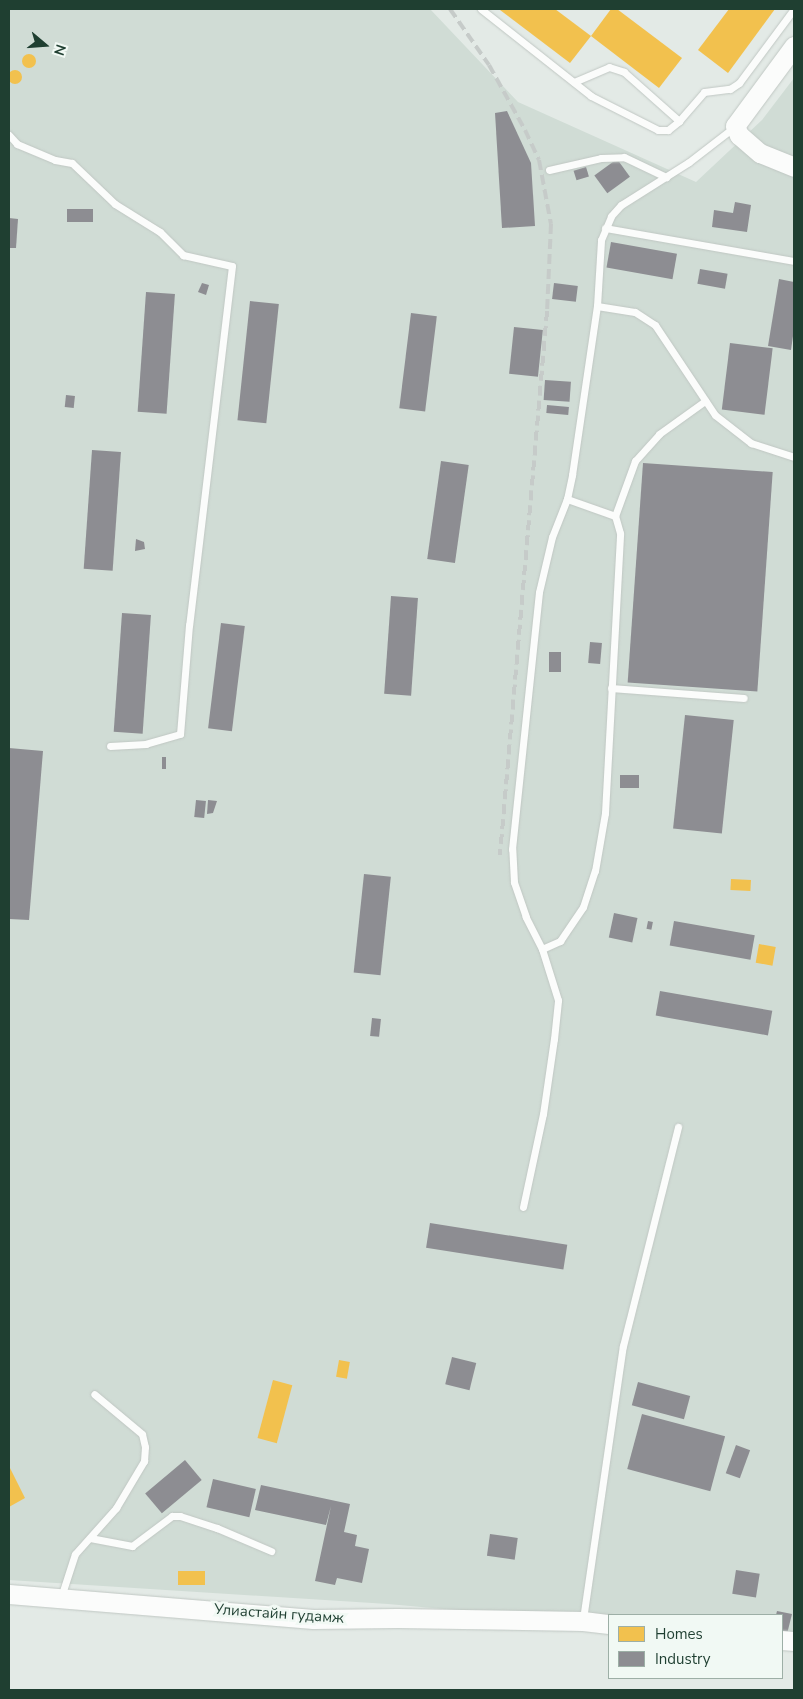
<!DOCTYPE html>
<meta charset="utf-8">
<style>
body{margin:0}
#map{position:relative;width:803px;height:1699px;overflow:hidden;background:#e3eae6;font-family:"Nunito Sans",sans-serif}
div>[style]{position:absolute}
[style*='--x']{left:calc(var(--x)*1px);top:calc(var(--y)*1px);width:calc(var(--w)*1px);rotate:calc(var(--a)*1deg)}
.built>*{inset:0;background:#d0dcd5}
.homes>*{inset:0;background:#f2c14e;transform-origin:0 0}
.round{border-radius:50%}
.industry>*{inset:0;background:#8d8d92;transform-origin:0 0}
.roads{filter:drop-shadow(0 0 1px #c0c7c3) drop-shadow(0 0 1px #c0c7c3)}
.lane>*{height:7px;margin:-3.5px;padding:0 3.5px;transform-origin:3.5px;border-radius:3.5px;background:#fbfcfb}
.secondary>*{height:19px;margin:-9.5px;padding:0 9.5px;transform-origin:9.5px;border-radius:9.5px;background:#fbfcfb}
.rail>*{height:4px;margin-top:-2px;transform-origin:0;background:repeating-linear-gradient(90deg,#c6cbc9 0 10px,transparent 0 15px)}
span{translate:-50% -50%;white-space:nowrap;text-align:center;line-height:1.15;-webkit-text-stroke:5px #f1f9f4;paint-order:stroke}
.street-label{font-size:15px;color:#1f3f31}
.frame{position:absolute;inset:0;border:10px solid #1f3f31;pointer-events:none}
.legend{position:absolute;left:608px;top:1614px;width:175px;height:65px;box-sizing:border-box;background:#f1f9f4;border:1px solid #9dafa6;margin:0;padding:6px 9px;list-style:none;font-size:15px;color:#1f3f31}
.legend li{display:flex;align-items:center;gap:10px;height:25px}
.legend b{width:25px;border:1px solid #9dafa6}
.north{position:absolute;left:20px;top:20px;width:50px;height:50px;-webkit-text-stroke:4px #f1f9f4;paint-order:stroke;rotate:108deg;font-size:14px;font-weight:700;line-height:20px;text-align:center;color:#1f3f31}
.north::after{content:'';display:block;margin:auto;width:18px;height:22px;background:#1f3f31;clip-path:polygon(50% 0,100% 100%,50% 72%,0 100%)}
</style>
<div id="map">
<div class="built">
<i style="clip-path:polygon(9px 9px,430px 9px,518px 102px,696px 182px,762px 120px,794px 78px,794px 1641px,782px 1640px,782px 1615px,609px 1615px,609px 1624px,388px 1604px,9px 1580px)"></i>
</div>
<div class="homes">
<i style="clip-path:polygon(501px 9px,555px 9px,591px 36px,570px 63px,500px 10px)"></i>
<i style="clip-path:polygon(611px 9px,617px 9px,682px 58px,659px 88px,591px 36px)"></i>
<i style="clip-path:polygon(729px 9px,775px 9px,728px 73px,698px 50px)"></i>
<i class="round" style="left:22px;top:54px;width:14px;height:14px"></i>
<i class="round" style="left:8px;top:70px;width:14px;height:14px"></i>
<i style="left:731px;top:879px;width:20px;height:11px;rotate:3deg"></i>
<i style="left:759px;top:944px;width:17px;height:19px;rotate:10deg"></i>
<i style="left:339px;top:1360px;width:11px;height:17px;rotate:10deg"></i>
<i style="left:273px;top:1380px;width:20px;height:60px;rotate:15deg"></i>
<i style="clip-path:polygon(9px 1466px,25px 1498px,9px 1507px)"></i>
<i style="left:178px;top:1571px;width:27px;height:14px"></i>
</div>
<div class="industry">
<i style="clip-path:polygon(507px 111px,531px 163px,535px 226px,502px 228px,495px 113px)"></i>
<i style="left:617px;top:159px;width:22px;height:28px;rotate:54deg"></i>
<i style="left:586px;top:167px;width:10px;height:13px;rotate:73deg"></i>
<i style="clip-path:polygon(735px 202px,751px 205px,747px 232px,712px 227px,714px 210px,733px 213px)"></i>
<i style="left:67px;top:209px;width:26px;height:13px"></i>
<i style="clip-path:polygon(9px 218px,18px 219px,16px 248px,9px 248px)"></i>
<i style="left:611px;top:242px;width:67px;height:26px;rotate:10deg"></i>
<i style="left:700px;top:269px;width:28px;height:15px;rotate:10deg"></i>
<i style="clip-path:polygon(779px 279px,794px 282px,794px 329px,791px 350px,768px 346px)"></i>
<i style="clip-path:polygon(202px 283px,209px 285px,206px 295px,198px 292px)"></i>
<i style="left:554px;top:283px;width:24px;height:16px;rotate:7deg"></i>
<i style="left:146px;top:292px;width:29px;height:120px;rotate:4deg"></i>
<i style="left:250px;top:301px;width:29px;height:120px;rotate:6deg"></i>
<i style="left:411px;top:313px;width:26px;height:96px;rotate:7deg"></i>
<i style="left:514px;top:327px;width:29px;height:47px;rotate:6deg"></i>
<i style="left:730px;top:343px;width:43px;height:67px;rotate:7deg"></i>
<i style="left:545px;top:380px;width:26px;height:20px;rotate:4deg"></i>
<i style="left:66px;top:395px;width:9px;height:12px;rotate:6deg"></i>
<i style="left:547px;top:405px;width:22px;height:8px;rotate:5deg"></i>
<i style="left:92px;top:450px;width:29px;height:119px;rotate:4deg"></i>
<i style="left:441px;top:461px;width:28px;height:99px;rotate:8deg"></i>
<i style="left:643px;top:463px;width:130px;height:220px;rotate:4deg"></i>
<i style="clip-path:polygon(136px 539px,144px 542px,145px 549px,135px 551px)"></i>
<i style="left:391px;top:596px;width:27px;height:98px;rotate:4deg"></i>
<i style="left:122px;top:613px;width:29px;height:119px;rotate:4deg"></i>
<i style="left:221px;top:623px;width:24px;height:106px;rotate:7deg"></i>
<i style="left:590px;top:642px;width:12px;height:21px;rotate:5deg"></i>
<i style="left:549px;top:652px;width:12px;height:20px"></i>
<i style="left:685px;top:715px;width:49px;height:114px;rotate:6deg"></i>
<i style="clip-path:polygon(9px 748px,43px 751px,29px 920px,9px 919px)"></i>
<i style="left:162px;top:757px;width:4px;height:12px"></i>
<i style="left:620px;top:775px;width:19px;height:13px"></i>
<i style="left:196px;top:800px;width:10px;height:17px;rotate:6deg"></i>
<i style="clip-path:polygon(208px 800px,217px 801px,213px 813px,207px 814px)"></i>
<i style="left:364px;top:874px;width:27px;height:99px;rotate:6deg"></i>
<i style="left:614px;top:913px;width:24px;height:25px;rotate:12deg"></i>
<i style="left:648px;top:921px;width:5px;height:8px;rotate:11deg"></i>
<i style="left:674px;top:921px;width:82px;height:25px;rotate:10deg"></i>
<i style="left:660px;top:991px;width:114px;height:25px;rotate:10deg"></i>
<i style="left:372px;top:1018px;width:9px;height:18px;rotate:6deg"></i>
<i style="left:430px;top:1223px;width:139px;height:25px;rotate:9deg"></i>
<i style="left:452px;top:1357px;width:25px;height:28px;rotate:14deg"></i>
<i style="left:638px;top:1382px;width:54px;height:24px;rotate:15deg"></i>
<i style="left:642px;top:1414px;width:86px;height:57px;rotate:15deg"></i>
<i style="left:736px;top:1445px;width:15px;height:30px;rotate:20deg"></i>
<i style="left:185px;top:1460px;width:26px;height:52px;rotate:50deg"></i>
<i style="left:213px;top:1479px;width:44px;height:29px;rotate:13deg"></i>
<i style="clip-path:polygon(261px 1485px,350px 1504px,344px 1532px,357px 1535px,355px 1546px,369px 1549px,362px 1583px,337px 1578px,335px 1585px,315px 1581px,331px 1506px,326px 1525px,255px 1510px)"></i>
<i style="left:490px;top:1534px;width:28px;height:22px;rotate:8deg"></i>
<i style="left:736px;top:1570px;width:24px;height:24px;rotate:9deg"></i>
<i style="clip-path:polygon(777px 1611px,792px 1614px,787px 1634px,782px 1633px,782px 1615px,776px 1615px)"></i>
</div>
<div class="roads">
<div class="lane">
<i style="--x:481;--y:9;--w:140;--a:38.3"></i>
<i style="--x:591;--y:96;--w:75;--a:26.9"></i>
<i style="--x:658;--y:130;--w:10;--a:0"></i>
<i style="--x:668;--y:130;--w:14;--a:-39"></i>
<i style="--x:679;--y:121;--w:38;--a:-49"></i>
<i style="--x:704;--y:92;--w:26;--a:-7"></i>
<i style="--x:730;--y:89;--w:11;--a:-34"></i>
<i style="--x:739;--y:83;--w:92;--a:-53.4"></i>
<i style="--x:574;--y:82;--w:38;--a:-23"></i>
<i style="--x:609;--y:67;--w:16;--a:18"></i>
<i style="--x:624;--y:72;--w:74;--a:41.7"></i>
<i style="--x:9;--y:135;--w:12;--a:48"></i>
<i style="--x:17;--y:144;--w:41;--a:22.8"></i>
<i style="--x:55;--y:160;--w:17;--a:10"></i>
<i style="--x:72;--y:163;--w:59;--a:43.6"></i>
<i style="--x:115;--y:204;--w:53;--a:31.9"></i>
<i style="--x:160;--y:232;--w:33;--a:45"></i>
<i style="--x:183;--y:255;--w:50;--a:12.7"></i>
<i style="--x:232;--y:266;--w:362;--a:96.8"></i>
<i style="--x:189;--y:625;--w:109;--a:94.7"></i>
<i style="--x:180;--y:734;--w:35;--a:164"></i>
<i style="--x:146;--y:744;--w:36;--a:177"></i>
<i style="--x:549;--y:170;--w:53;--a:-13"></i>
<i style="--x:601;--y:158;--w:23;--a:-2"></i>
<i style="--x:624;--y:157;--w:47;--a:25.5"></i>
<i style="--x:605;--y:228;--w:192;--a:9.9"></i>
<i style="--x:597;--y:306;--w:38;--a:9"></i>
<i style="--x:635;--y:312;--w:24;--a:33"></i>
<i style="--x:655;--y:325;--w:108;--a:56.3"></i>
<i style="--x:715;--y:415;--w:46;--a:37.9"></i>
<i style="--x:751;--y:443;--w:45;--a:18"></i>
<i style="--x:615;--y:516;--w:59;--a:-70"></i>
<i style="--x:635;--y:461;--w:36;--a:-48"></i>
<i style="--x:659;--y:434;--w:57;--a:-35.7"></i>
<i style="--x:611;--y:688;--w:133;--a:4.3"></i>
<i style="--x:542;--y:949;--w:20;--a:-24"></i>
<i style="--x:560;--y:941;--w:41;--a:-55.9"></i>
<i style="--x:583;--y:907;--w:38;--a:-72"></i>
<i style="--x:595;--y:871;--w:59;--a:-80.2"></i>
<i style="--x:605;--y:813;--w:280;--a:-86.9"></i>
<i style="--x:620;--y:533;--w:18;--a:-106"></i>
<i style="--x:615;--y:516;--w:51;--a:-160.5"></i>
<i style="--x:523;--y:1207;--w:95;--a:-77.9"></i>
<i style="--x:543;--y:1114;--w:76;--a:-81.7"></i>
<i style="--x:554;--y:1039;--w:39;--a:-84"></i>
<i style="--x:558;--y:1000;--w:53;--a:-107.4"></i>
<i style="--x:542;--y:949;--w:36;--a:-117"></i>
<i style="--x:526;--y:917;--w:37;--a:-109"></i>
<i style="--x:514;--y:882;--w:33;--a:-93"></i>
<i style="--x:512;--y:849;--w:258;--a:-84"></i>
<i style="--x:539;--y:592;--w:57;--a:-76.7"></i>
<i style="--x:552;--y:537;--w:41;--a:-68.5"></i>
<i style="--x:567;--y:499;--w:25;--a:-78"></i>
<i style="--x:572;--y:475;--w:171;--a:-81.6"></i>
<i style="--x:597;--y:306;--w:66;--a:-86.5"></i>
<i style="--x:601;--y:240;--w:26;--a:-67"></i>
<i style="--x:611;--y:216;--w:15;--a:-48"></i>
<i style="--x:621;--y:205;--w:80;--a:-32.3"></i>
<i style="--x:689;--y:162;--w:56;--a:-37.7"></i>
<i style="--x:90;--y:1538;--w:43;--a:10.8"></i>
<i style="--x:132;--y:1546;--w:50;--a:-36.9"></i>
<i style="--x:172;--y:1516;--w:8;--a:0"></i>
<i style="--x:180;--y:1516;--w:39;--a:18"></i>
<i style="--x:217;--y:1528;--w:59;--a:23.1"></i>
<i style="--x:61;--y:1597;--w:45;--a:-72"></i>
<i style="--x:75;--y:1554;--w:62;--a:-48.3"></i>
<i style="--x:116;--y:1508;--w:55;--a:-59.2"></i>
<i style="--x:144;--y:1461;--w:14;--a:-86"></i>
<i style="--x:145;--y:1447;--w:13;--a:-103"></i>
<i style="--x:142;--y:1434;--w:62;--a:-140.2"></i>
<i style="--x:583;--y:1619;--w:276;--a:-81.7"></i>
<i style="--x:623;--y:1346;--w:226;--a:-75.9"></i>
</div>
<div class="secondary">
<i style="--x:794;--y:46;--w:99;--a:126.4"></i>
<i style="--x:735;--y:126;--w:10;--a:66"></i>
<i style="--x:739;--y:135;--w:28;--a:41"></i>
<i style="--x:760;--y:153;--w:37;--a:22"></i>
<i style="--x:9;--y:1594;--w:305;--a:4.7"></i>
<i style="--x:313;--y:1619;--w:84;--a:-0.7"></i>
<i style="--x:397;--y:1618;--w:186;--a:0.9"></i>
<i style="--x:583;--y:1621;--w:26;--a:7"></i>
<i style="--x:782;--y:1640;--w:12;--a:5"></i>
</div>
</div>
<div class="rail">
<i style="--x:450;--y:9;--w:68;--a:55.1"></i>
<i style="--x:489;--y:65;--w:74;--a:61"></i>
<i style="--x:525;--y:130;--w:33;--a:65"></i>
<i style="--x:539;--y:160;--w:65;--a:79.4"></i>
<i style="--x:551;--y:224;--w:87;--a:92.6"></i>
<i style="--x:547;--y:311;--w:546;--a:94.94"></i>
</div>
<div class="street-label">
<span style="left:279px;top:1614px;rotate:4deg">Улиастайн гудамж</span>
</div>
<div class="frame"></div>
<ul class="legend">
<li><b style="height:14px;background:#f2c14e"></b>Homes</li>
<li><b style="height:14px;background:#8d8d92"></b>Industry</li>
</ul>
<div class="north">N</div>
</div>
